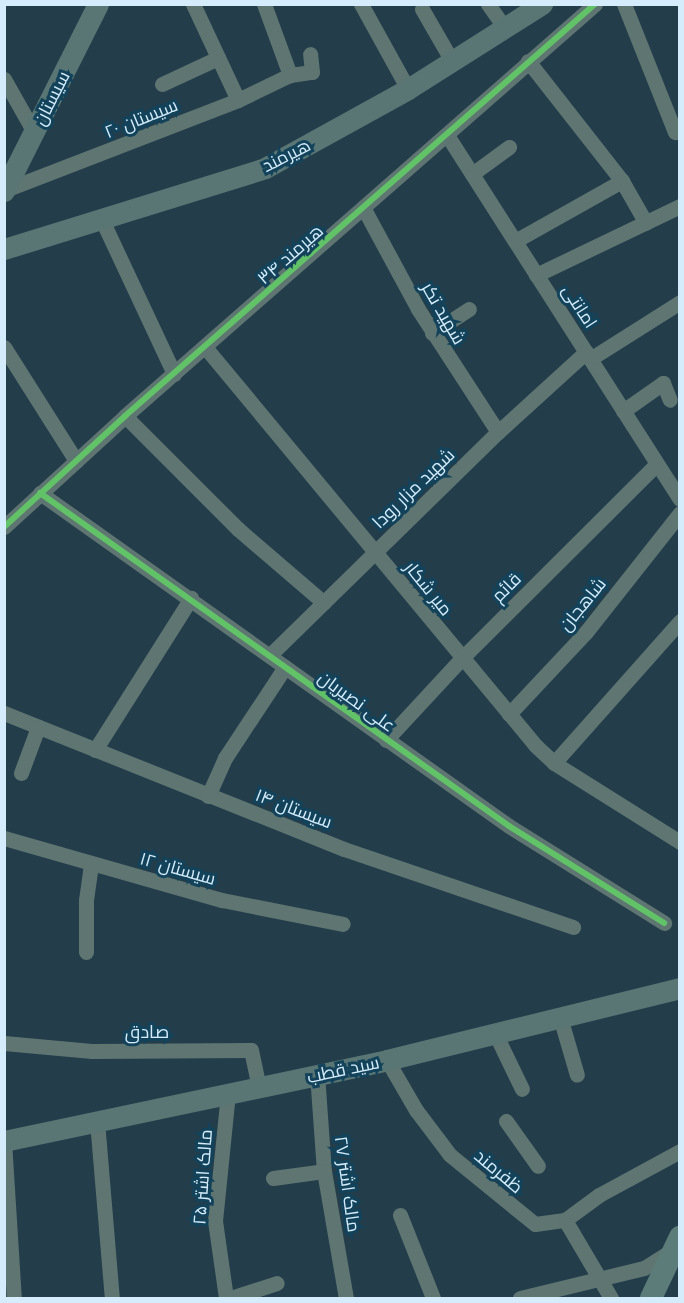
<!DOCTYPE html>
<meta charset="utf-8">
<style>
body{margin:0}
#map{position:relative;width:684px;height:1303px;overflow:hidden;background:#233d4b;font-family:"Noto Sans",Cairo,sans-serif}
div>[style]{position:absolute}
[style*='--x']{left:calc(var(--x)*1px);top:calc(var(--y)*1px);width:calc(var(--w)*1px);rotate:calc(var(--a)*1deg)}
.street>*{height:15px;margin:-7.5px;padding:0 7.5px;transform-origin:7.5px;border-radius:7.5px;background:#5e7572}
.secondary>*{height:21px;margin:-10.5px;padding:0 10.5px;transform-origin:10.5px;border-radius:10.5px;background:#597674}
.primary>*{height:22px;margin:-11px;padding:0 11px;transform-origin:11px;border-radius:11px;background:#5c7c7a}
.cycleway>*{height:6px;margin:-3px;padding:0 3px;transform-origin:3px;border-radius:3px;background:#61c268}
span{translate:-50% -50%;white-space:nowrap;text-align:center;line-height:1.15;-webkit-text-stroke:6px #13435b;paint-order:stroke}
.street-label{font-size:18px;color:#d4ecfb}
.frame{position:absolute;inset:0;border:6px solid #d4ecfb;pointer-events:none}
</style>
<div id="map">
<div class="street">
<i style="--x:193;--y:4;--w:106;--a:64.9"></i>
<i style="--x:264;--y:4;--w:76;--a:69.9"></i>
<i style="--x:361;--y:4;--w:97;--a:61.1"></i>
<i style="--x:488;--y:4;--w:29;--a:55"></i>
<i style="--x:624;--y:4;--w:138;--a:68.3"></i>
<i style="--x:422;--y:9;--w:60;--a:60"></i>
<i style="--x:528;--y:61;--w:152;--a:51.9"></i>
<i style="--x:622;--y:181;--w:48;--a:60.3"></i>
<i style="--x:4;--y:79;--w:61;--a:60.5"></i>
<i style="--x:162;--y:84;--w:62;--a:-24.9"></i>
<i style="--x:447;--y:135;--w:432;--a:57.4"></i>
<i style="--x:472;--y:174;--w:46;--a:-36.1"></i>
<i style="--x:5;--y:190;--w:250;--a:-21.1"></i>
<i style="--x:238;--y:100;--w:58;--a:-25.7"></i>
<i style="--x:290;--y:75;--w:22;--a:-8"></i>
<i style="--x:312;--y:72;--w:18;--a:-96"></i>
<i style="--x:364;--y:209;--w:114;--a:61.6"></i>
<i style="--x:418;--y:309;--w:147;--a:57"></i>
<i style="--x:102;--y:220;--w:170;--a:64.9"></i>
<i style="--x:515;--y:241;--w:123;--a:-29.3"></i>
<i style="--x:536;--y:275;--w:160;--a:-25.6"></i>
<i style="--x:432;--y:333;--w:44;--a:-33"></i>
<i style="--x:4;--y:347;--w:135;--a:57.7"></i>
<i style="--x:205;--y:347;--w:518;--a:50.32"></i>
<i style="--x:536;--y:746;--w:25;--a:43"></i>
<i style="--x:554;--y:763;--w:149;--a:32.1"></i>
<i style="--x:590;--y:359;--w:107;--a:-32.3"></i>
<i style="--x:623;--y:411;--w:49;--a:-35"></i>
<i style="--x:663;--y:383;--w:18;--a:68"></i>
<i style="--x:125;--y:416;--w:160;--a:45"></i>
<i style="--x:238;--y:529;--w:113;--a:40.7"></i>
<i style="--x:40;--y:493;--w:575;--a:35.38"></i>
<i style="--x:509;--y:826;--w:183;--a:32"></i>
<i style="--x:4;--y:527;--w:164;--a:-42.5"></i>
<i style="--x:125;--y:416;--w:625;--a:-41.24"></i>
<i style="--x:270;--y:655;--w:319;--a:-44.4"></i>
<i style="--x:498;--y:432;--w:119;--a:-42.3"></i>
<i style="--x:4;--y:713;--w:366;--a:21.8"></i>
<i style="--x:344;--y:849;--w:242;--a:18.8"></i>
<i style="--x:509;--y:714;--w:112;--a:-46.8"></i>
<i style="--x:586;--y:632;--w:152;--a:-51.7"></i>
<i style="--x:386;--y:740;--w:112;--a:-47.2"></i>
<i style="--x:462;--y:658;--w:275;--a:-44.9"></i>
<i style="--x:95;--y:750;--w:180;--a:-57.7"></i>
<i style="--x:554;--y:763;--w:190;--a:-48.4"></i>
<i style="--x:21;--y:773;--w:49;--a:-69.7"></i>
<i style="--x:208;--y:796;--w:42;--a:-65.9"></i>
<i style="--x:225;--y:758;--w:109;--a:-56.6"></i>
<i style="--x:4;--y:838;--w:227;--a:15.9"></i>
<i style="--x:222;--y:900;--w:123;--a:11.2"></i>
<i style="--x:86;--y:952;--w:52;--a:-90"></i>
<i style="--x:86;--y:900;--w:36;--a:-82"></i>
<i style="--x:560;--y:1017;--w:60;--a:73.7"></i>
<i style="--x:495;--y:1033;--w:62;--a:64.3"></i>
<i style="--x:4;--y:1043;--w:88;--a:5.2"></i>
<i style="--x:92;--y:1051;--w:159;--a:-0.4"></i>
<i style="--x:251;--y:1050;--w:38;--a:78"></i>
<i style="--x:387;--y:1060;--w:58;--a:59.9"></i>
<i style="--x:416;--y:1110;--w:56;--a:52.9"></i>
<i style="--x:450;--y:1155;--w:109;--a:39.1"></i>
<i style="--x:535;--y:1224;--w:30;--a:-8"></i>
<i style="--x:565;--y:1220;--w:91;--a:59.5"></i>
<i style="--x:317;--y:1074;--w:97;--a:85.9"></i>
<i style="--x:324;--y:1171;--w:129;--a:80.2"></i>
<i style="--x:97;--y:1121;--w:178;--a:85.2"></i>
<i style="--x:506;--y:1121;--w:55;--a:54.6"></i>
<i style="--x:4;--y:1141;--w:157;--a:86.4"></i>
<i style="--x:273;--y:1178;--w:51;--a:-7.8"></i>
<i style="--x:400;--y:1215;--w:89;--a:68.3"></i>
<i style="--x:565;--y:1220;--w:42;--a:-36.3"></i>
<i style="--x:599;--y:1195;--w:92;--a:-28.5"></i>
<i style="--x:226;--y:1298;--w:78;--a:-98.1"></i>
<i style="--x:215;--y:1221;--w:129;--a:-84.2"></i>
<i style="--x:231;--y:1298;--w:48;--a:-18.1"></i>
<i style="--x:520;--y:1298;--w:128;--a:-13.6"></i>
<i style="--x:644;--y:1268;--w:34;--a:-32"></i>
</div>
<div class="secondary">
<i style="--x:4;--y:191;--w:209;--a:-63.3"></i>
<i style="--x:4;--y:249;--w:273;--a:-17.2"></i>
<i style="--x:265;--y:168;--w:163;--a:-28.9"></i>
<i style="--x:408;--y:89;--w:159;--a:-32.4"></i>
<i style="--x:4;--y:1141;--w:391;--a:-11.9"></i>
<i style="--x:387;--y:1060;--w:302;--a:-13.8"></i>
</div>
<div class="primary">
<i style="--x:651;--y:1298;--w:68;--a:-64.6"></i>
</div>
<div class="cycleway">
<i style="--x:40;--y:493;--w:575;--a:35.38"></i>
<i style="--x:509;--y:826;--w:183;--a:32"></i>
<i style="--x:4;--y:527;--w:164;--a:-42.5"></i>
<i style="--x:125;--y:416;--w:625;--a:-41.24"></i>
</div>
<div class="street-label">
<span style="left:51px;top:98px;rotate:-63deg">سیستان</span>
<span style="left:141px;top:118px;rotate:-22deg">سیستان ۲۰</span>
<span style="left:286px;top:155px;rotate:-27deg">هیرمند</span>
<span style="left:290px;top:254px;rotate:-41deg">هیرمند ۳۴</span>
<span style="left:580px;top:306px;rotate:57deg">امانتی</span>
<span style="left:444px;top:313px;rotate:60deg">شهید تکر</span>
<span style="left:413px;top:488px;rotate:-44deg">شهید مزار رودا</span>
<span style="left:506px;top:587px;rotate:-45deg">قائم</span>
<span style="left:429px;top:588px;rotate:51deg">میر شکار</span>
<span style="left:582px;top:604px;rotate:-51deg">شاهجان</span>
<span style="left:357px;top:701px;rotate:36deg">علی نصیریان</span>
<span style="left:294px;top:808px;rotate:21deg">سیستان ۱۴</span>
<span style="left:178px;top:868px;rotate:16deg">سیستان ۱۲</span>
<span style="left:147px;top:1031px">صادق</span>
<span style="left:343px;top:1069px;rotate:-12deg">سید قطب</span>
<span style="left:499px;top:1171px;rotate:40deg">ظفرمند</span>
<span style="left:202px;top:1177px;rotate:-86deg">مالک اشتر ۲۵</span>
<span style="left:348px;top:1184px;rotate:82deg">مالک اشتر ۲۷</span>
</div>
<div class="frame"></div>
</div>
